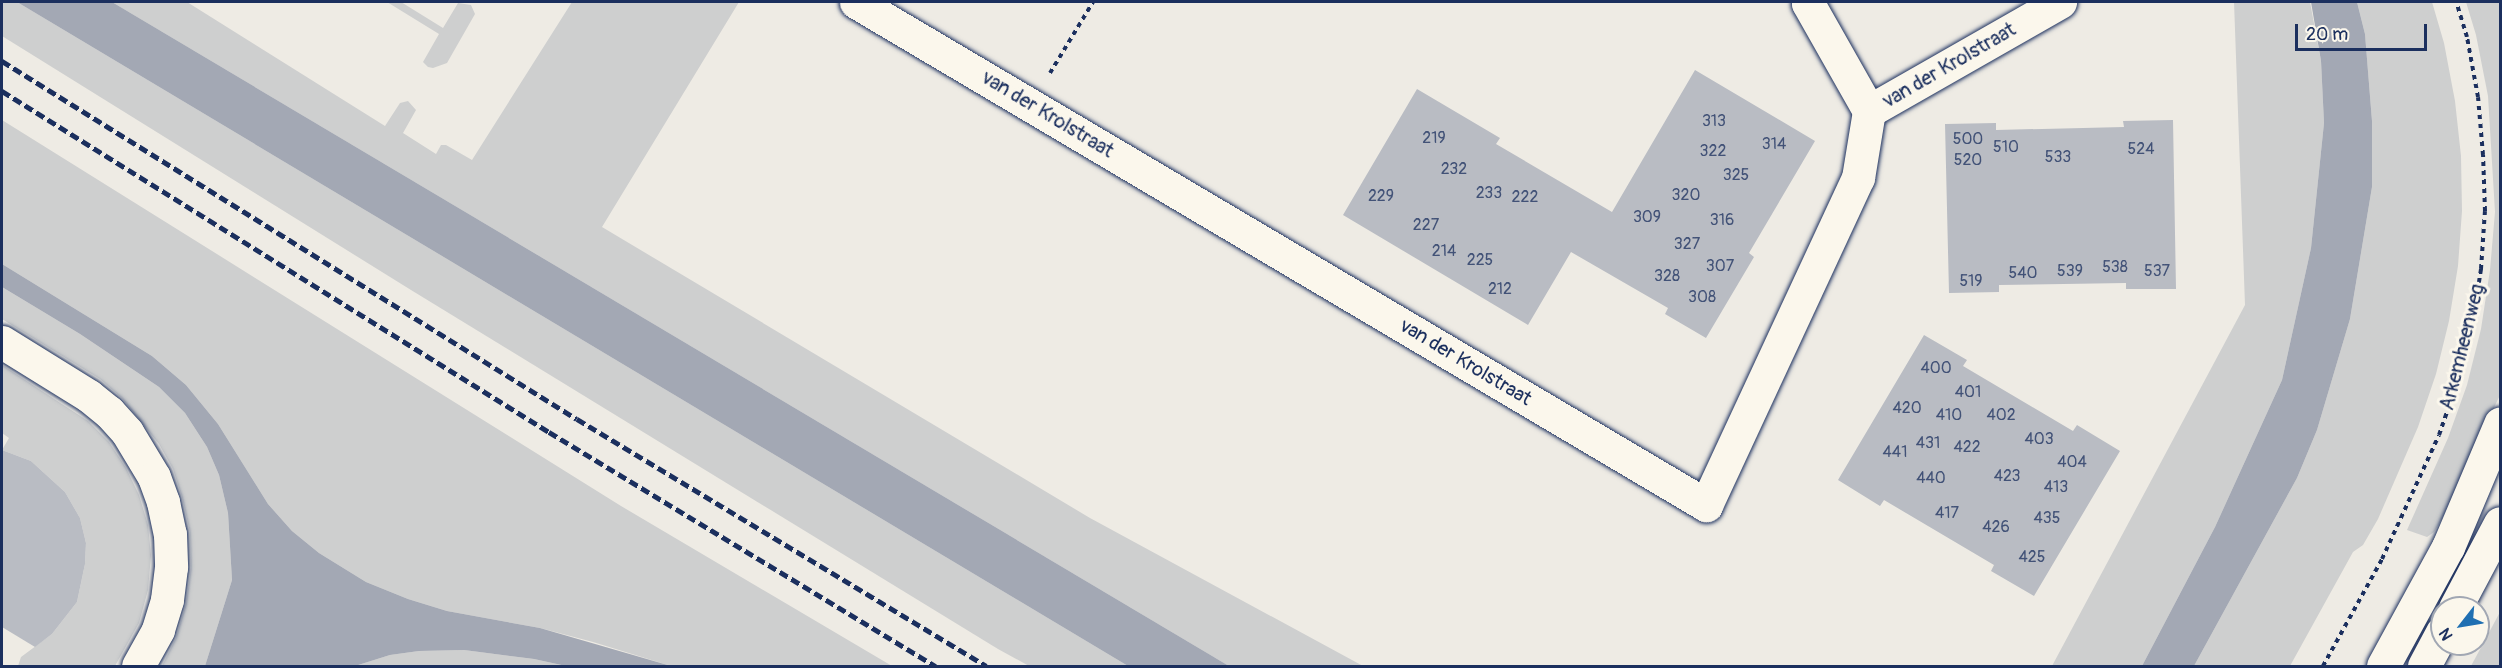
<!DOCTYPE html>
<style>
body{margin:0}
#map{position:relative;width:2502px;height:668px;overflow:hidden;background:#eeebe4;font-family:Pangolin,sans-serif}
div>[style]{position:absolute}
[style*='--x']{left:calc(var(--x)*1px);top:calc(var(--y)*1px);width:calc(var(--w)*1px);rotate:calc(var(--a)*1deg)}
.green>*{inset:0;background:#cecfcf}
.water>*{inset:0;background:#a3a8b4}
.building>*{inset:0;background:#b9bcc3}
.path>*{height:4px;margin-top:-2px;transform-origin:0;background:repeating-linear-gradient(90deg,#1b2f5e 0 4.5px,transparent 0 9px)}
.roads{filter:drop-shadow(0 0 2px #1b2f5e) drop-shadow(0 0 2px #1b2f5e)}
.minor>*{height:33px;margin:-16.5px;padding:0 16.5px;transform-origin:16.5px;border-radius:16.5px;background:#fbf7ec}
.primary>*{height:33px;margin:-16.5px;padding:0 16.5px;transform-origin:16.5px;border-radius:16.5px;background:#fbf7ec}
.rail>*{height:4.5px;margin-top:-2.25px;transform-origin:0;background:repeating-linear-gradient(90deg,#1b2f5e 0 9px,transparent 0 13.5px)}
span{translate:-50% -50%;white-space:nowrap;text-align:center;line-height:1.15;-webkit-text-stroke:6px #fbf7ec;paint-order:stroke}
.number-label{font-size:16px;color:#425277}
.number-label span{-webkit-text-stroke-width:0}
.street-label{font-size:20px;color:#1b2f5e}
.frame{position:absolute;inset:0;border:3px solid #1b2f5e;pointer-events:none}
.north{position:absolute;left:2430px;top:596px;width:60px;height:60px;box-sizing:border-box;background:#fbf7ec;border:2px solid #a1a7b3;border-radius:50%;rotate:239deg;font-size:16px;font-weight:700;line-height:24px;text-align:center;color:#1b2f5e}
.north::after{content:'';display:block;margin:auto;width:21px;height:27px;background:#1f6fb2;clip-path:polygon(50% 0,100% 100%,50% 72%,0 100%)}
.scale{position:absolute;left:2295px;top:24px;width:132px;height:27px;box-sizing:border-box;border:3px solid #1b2f5e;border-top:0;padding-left:8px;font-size:18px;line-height:21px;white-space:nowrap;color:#1b2f5e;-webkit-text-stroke:4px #fbf7ec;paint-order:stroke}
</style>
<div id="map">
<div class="green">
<i style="clip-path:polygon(2px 2px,17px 2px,1128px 666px,1029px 666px,998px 649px,411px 290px,2px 36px)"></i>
<i style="clip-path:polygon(112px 2px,187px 2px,385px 126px,400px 103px,408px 101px,416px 110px,403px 133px,436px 154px,441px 145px,446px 145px,472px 160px,572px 2px,739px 2px,602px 227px,1090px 518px,1363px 666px,1229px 666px)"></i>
<i style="clip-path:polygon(387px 2px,401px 2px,443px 28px,458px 3px,471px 5px,475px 14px,447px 63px,433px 68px,428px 67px,423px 62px,439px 34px)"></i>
<i style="clip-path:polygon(2234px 2px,2310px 2px,2321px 61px,2324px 123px,2311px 248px,2282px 380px,2215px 527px,2142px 666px,2052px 666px,2245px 305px)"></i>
<i style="clip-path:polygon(2357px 2px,2432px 2px,2444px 43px,2455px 101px,2461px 156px,2462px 211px,2458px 266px,2449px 321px,2436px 374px,2418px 427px,2378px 519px,2363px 545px,2353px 552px,2290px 666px,2194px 666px,2297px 478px,2317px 430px,2350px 319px,2372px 187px,2372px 121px,2365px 34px)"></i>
<i style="clip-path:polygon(2466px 2px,2500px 2px,2500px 395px,2442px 519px,2434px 532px,2427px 537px,2407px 530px,2448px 438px,2467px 385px,2481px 329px,2490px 270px,2495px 212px,2488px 96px,2476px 35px)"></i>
<i style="clip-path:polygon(2px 120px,621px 506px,892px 666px,671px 666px,593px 642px,540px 628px,447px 611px,408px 599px,366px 582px,319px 553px,292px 531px,268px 504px,218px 424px,186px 385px,152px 356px,2px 264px)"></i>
<i style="clip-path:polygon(2px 287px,80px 334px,159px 387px,185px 413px,207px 447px,219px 475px,228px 513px,232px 580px,205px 666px,162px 666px,176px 638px,186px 604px,191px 568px,190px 532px,182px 497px,173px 469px,159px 444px,122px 398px,100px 379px,2px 319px)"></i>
<i style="clip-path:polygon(2px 365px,88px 421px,109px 442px,126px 468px,139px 495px,148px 525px,151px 555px,148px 590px,139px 623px,115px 666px,18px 666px,21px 657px,52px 634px,77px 602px,85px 564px,86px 543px,80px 518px,65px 492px,31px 461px,2px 450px,9px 438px,2px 433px)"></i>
<i style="clip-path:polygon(2500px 612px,2500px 666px,2471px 666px)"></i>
<i style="clip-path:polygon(464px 650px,534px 659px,566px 666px,355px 666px,390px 655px,419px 651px)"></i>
</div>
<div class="water">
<i style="clip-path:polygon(17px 2px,112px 2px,1229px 666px,1128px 666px)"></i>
<i style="clip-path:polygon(2311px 2px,2357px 2px,2365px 34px,2372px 121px,2372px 187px,2350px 319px,2317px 430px,2297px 478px,2194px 666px,2142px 666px,2215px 527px,2282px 380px,2311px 248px,2324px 123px,2321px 61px)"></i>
<i style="clip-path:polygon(2px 264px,152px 356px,186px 385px,218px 424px,268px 504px,292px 531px,319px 553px,366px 582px,408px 599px,447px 611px,540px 628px,671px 666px,566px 666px,534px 659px,464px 650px,419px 651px,390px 655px,355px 666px,205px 666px,232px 580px,228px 513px,219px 475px,207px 447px,185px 413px,159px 387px,80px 334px,2px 287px)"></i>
</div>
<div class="building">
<i style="clip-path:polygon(1695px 70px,1815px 141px,1749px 253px,1754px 257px,1706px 338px,1665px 314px,1668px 308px,1571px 252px,1528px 325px,1343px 215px,1417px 89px,1500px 138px,1496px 144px,1612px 212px)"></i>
<i style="clip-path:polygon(2173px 120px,2176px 289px,2126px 289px,2126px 283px,1999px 285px,1999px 292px,1949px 293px,1945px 124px,1996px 123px,1996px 130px,2124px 127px,2123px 121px)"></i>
<i style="clip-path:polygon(1924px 335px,1967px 360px,1963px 366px,2073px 431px,2077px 425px,2120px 451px,2034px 596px,1991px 571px,1994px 565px,1884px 500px,1880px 506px,1838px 480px)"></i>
<i style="clip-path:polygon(2px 450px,31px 461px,65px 492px,80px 518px,86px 543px,85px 564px,77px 602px,52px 634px,35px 647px,2px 627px)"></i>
</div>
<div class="path">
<i style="--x:1050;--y:73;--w:83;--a:-58.8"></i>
<i style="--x:2323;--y:666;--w:122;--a:-61.1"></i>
<i style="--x:2382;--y:559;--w:136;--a:-65.3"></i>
<i style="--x:2439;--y:435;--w:55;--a:-70.9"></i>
<i style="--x:2457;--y:383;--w:58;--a:-75"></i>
<i style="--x:2472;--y:327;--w:59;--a:-81.2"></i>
<i style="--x:2481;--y:269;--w:58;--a:-86.1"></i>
<i style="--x:2485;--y:211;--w:56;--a:-92"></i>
<i style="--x:2483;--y:155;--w:58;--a:-94.9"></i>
<i style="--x:2478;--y:97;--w:61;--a:-100.4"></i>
<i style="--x:2467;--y:37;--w:37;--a:-107"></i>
</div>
<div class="roads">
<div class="minor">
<i style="--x:856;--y:2;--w:988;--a:30.62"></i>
<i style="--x:1706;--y:505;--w:361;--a:-65.1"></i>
<i style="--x:1858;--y:178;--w:68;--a:-80.7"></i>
<i style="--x:1869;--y:111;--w:124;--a:-119.5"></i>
<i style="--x:1808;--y:3;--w:2;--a:-27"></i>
<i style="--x:1869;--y:111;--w:220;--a:-29.7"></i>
<i style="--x:2;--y:342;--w:102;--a:31.8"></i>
<i style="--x:89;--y:396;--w:26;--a:39"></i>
<i style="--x:109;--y:412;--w:27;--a:48"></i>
<i style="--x:127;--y:432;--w:52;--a:59"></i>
<i style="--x:154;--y:477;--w:27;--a:70"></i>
<i style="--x:163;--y:502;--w:33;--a:78"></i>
<i style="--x:170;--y:534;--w:33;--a:88"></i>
<i style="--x:171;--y:567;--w:33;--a:97"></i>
<i style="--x:167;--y:600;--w:31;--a:107"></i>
<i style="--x:158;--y:630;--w:41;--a:119.1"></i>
</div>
<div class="primary">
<i style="--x:2455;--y:608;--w:96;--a:-62.1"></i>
<i style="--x:2383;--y:666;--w:136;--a:-61.4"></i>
<i style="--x:2448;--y:547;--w:134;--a:-67.1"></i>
<i style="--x:2424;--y:666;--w:38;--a:-62"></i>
</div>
</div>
<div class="rail">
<i style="--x:2;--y:61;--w:677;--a:31.91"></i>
<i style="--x:577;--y:419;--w:478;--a:31.1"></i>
<i style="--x:2;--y:91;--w:645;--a:31.94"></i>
<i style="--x:549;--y:432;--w:452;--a:31.2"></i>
</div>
<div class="number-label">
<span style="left:1714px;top:121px">313</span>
<span style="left:1434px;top:138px">219</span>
<span style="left:1968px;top:139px">500</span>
<span style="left:1774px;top:144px">314</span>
<span style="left:2006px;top:147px">510</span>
<span style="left:2141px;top:149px">524</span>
<span style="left:1713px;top:151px">322</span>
<span style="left:2058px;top:157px">533</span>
<span style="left:1968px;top:160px">520</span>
<span style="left:1454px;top:169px">232</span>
<span style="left:1736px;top:175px">325</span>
<span style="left:1489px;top:193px">233</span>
<span style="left:1686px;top:195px">320</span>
<span style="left:1381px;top:196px">229</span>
<span style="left:1525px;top:197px">222</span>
<span style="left:1647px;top:217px">309</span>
<span style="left:1722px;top:220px">316</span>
<span style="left:1426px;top:225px">227</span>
<span style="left:1687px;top:244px">327</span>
<span style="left:1444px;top:251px">214</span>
<span style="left:1480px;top:260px">225</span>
<span style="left:1720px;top:266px">307</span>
<span style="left:2115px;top:267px">538</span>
<span style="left:2070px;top:271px">539</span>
<span style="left:2157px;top:271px">537</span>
<span style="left:2023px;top:273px">540</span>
<span style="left:1667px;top:276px">328</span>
<span style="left:1971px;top:281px">519</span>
<span style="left:1500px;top:289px">212</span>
<span style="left:1702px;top:297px">308</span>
<span style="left:1936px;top:368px">400</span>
<span style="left:1968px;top:392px">401</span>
<span style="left:1907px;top:408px">420</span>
<span style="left:1949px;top:415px">410</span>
<span style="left:2001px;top:415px">402</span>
<span style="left:2039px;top:439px">403</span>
<span style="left:1928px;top:443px">431</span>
<span style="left:1967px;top:447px">422</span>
<span style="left:1895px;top:452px">441</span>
<span style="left:2072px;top:462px">404</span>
<span style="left:2007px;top:476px">423</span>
<span style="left:1931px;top:478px">440</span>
<span style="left:2056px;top:487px">413</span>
<span style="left:1947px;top:513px">417</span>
<span style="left:2047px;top:518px">435</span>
<span style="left:1996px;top:527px">426</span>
<span style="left:2032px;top:557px">425</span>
</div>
<div class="street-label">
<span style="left:1949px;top:65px;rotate:-30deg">van der Krolstraat</span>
<span style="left:1048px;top:114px;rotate:31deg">van der Krolstraat</span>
<span style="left:2462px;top:347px;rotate:-76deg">Arkemheenweg</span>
<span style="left:1466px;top:362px;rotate:31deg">van der Krolstraat</span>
</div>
<div class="frame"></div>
<div class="north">N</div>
<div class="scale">20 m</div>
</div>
